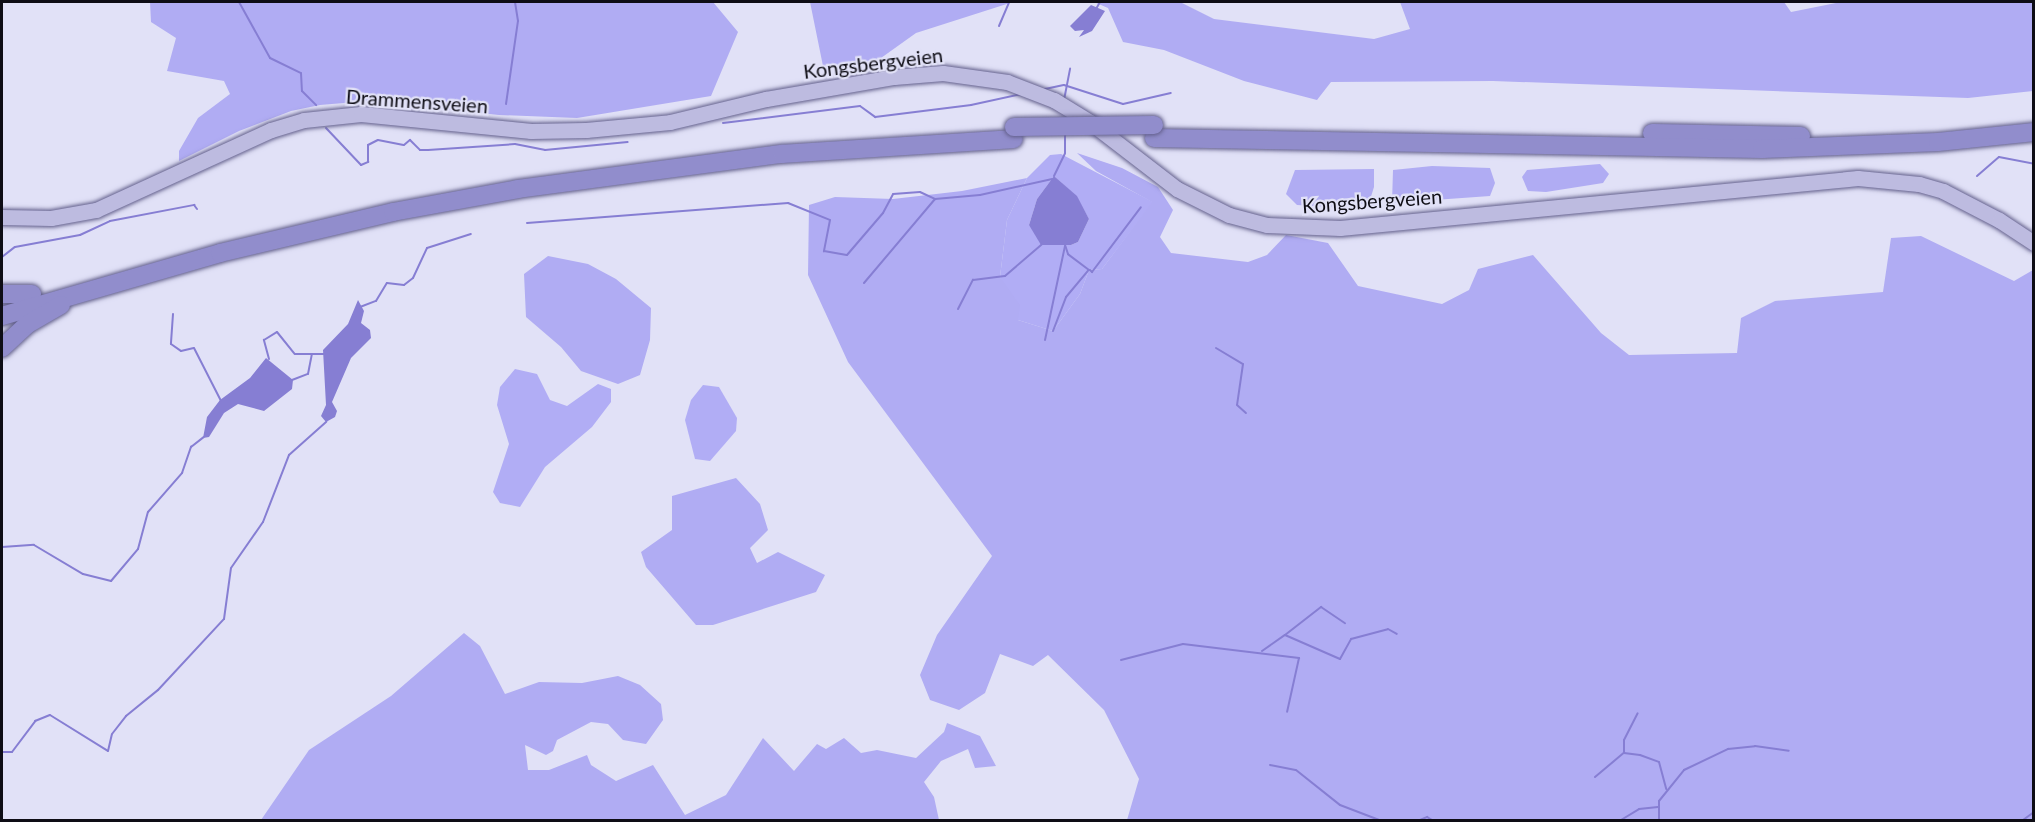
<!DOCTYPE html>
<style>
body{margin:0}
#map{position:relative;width:2035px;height:822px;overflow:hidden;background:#e1e1f7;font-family:Lato,sans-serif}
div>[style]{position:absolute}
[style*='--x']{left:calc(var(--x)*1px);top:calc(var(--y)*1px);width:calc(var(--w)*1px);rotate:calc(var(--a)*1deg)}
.green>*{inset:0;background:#b1adf5}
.forest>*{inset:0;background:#b0acf3}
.water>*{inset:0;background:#867ed3}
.stream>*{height:2px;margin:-1px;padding:0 1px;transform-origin:1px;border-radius:1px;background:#867ed3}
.roads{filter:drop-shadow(0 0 2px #63608c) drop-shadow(0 0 2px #63608c)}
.primary>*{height:15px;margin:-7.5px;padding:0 7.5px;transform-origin:7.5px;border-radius:7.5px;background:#bdbbe0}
.highway>*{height:18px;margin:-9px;padding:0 9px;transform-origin:9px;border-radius:9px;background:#918dcc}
.bridges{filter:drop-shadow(0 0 2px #63608c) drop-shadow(0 0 2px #63608c)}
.highway-bridge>*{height:18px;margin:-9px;padding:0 9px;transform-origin:9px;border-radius:9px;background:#918dcc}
span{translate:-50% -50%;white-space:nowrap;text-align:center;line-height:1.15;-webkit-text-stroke:4.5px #e1e1f7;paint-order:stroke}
.street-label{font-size:20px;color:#0e0d15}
.frame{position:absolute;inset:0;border:3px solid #0e0d15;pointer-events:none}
</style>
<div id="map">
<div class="green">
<i style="clip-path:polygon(evenodd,1061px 154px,1153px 202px,1102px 269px,1089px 270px,1080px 294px,1053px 331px,1018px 320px,1000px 277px,1007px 220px,1027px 178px,1050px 155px,1061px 154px,1054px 176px,1076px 196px,1089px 219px,1078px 242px,1071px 245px,1029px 225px,1037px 199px,1054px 176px)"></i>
<i style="clip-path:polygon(515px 369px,537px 374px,550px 400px,567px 406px,598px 384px,611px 389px,611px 402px,592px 427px,545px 467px,520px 507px,500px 503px,493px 492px,509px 444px,497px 405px,500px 387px)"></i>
<i style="clip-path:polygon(703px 385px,719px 387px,737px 418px,736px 431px,710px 461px,695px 459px,685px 420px,691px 400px)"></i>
</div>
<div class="forest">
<i style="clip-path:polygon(150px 2px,713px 2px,738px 32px,711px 96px,577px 118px,499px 115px,368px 101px,320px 105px,291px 111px,239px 131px,179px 161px,179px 151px,198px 118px,230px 94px,224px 81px,167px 71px,176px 38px,151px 22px)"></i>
<i style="clip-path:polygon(810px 2px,1013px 2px,916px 33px,874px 63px,823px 66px)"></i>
<i style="clip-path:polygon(1094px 2px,1180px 2px,1214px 19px,1374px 39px,1410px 29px,1400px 2px,1784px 2px,1791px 12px,1841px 2px,2033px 2px,2033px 91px,1968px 98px,1493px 81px,1331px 82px,1317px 100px,1244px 81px,1164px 50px,1123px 42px,1108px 8px)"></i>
<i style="clip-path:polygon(1077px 153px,1122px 168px,1158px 187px,1173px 210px,1160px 237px,1171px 253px,1248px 262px,1267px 255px,1286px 235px,1328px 243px,1358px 286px,1442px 304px,1469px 290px,1478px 269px,1533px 255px,1601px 333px,1629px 355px,1737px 353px,1741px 318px,1775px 301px,1883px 292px,1891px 238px,1921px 236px,2014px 281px,2033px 270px,2033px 820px,1127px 820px,1139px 779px,1104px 710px,1048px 655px,1033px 666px,1000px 654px,985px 693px,959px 710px,930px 700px,920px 675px,937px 635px,992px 556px,848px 362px,808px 275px,809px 205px,835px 197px,893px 199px,962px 191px,1027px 178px,1007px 220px,1000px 277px,1020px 305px,1018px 320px,1053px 331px,1080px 294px,1089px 270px,1102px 269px,1152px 202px,1096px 171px)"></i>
<i style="clip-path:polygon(1600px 164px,1609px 174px,1603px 183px,1546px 192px,1528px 191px,1522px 177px,1527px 170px)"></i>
<i style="clip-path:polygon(1432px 166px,1490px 168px,1495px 183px,1490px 196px,1392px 203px,1393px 170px)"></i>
<i style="clip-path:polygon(1374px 169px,1374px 187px,1369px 203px,1332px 207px,1297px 205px,1286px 194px,1295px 170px)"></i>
<i style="clip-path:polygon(548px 256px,588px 264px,616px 279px,651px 308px,650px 340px,640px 375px,618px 384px,581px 371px,561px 347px,526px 317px,524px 274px)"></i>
<i style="clip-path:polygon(736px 478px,760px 504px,768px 530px,750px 548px,757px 563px,778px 552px,825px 575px,816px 592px,713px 625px,696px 625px,646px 567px,641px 552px,672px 530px,672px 496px)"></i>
<i style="clip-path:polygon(464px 633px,480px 646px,505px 694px,539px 682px,582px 683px,618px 676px,640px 685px,661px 704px,663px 720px,646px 744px,623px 740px,608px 724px,591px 722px,557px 740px,553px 751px,546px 755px,525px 745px,528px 770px,549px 770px,587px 755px,591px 765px,616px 781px,653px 765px,685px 815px,726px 795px,763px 738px,794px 771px,817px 744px,826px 749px,844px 738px,861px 753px,877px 750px,916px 758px,944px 732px,947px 723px,980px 736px,996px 766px,975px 768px,968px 749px,941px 761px,924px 782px,934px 797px,939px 820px,261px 820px,309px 750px,391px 696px)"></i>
</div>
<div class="water">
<i style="clip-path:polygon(1091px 5px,1105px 11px,1092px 31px,1079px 37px,1084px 30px,1075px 31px,1070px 26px)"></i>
<i style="clip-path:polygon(1054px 176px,1077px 196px,1089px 219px,1078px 242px,1071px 245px,1041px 245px,1029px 225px,1037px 199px)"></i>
<i style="clip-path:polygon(358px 300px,364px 311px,361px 323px,370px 330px,371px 338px,351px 358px,332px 402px,337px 411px,335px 417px,326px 422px,321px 416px,326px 405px,323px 350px,348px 324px)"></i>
<i style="clip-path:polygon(266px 358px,293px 380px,292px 389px,264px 411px,238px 404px,224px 413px,209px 437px,203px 438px,207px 417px,220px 400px,250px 378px)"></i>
</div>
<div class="stream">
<i style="--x:239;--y:2;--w:64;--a:61"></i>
<i style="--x:270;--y:58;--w:34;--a:26"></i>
<i style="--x:301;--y:73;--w:18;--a:87"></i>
<i style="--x:302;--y:91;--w:20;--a:45"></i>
<i style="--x:1096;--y:9;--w:8;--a:-60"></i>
<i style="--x:999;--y:26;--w:26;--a:-67"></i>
<i style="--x:1045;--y:89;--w:19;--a:-12"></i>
<i style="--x:1064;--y:85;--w:62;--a:17.9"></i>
<i style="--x:1123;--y:104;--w:49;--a:-12.9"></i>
<i style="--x:1064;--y:100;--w:32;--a:-79"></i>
<i style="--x:506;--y:104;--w:84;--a:-81.8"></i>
<i style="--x:518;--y:21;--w:19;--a:-99"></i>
<i style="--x:723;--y:123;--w:138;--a:-7.1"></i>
<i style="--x:860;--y:106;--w:19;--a:36"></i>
<i style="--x:875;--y:117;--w:97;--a:-7.1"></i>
<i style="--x:971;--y:105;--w:52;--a:-12.2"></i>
<i style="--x:326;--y:128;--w:51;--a:46.6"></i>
<i style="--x:361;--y:165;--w:8;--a:-23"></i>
<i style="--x:368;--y:162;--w:17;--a:-90"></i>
<i style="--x:368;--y:145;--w:11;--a:-27"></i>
<i style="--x:378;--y:140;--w:26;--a:11"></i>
<i style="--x:404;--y:145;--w:8;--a:-40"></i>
<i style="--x:410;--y:140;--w:14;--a:45"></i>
<i style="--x:420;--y:150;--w:8;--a:0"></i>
<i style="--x:428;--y:150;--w:87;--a:-3.9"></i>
<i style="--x:515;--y:144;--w:31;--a:11"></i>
<i style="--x:545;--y:150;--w:83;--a:-5.5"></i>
<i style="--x:1054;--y:176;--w:25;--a:-64"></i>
<i style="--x:1065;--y:153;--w:20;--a:-90"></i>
<i style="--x:1977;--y:176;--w:29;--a:-41"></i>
<i style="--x:1999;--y:157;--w:36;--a:11"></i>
<i style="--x:527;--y:223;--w:262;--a:-4.4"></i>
<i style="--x:788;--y:203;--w:45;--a:22"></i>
<i style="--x:830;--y:220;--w:32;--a:101"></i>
<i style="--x:824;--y:251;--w:23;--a:10"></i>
<i style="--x:847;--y:255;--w:55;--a:-49.4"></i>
<i style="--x:883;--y:213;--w:21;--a:-62"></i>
<i style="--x:893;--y:194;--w:27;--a:-4"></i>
<i style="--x:920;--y:192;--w:17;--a:25"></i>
<i style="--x:935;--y:199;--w:45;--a:-5.1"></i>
<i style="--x:980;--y:195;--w:74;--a:-12.5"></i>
<i style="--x:2;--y:257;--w:16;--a:-38"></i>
<i style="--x:15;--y:247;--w:66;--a:-10.5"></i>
<i style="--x:80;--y:235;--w:33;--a:-25"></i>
<i style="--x:110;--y:221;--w:86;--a:-10.8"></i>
<i style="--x:194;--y:205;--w:5;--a:53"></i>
<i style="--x:1090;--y:270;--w:3;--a:45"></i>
<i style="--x:1092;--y:272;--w:81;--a:-53"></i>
<i style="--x:864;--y:283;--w:110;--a:-49.8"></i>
<i style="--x:360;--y:307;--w:17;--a:-21"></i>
<i style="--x:376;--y:301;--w:21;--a:-59"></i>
<i style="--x:387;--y:283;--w:17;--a:7"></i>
<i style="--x:404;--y:285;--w:11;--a:-38"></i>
<i style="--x:413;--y:278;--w:33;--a:-65"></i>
<i style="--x:427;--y:248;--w:46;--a:-17.7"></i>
<i style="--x:958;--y:309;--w:33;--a:-63"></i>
<i style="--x:973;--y:280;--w:32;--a:-7"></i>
<i style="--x:1005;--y:276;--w:48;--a:-40.7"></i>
<i style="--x:173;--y:314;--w:30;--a:94"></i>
<i style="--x:171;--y:344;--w:12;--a:35"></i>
<i style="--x:181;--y:351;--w:13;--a:-13"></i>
<i style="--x:194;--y:348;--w:59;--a:63"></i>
<i style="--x:1053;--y:331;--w:36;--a:-69"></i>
<i style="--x:1066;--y:297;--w:35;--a:-50"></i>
<i style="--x:1089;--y:270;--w:26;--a:-143"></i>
<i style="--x:1068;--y:254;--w:9;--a:-108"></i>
<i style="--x:1045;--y:340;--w:96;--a:-78"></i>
<i style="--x:1216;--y:348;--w:31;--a:31"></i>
<i style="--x:1243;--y:364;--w:41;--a:98.3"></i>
<i style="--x:1237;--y:405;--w:12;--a:42"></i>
<i style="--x:269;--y:359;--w:20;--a:-105"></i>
<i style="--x:264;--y:340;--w:15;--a:-32"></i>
<i style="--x:277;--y:332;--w:28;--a:51"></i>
<i style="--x:295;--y:354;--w:30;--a:0"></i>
<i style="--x:292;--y:380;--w:17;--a:-21"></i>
<i style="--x:308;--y:374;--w:20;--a:-79"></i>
<i style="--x:2;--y:547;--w:32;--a:-4"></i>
<i style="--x:34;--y:545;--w:57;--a:30.6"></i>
<i style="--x:83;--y:574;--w:29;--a:14"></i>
<i style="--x:111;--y:581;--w:42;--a:-49.8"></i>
<i style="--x:138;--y:549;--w:38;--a:-75"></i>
<i style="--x:148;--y:512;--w:52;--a:-48.9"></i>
<i style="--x:182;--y:473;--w:28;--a:-71"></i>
<i style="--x:191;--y:447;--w:16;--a:-38"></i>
<i style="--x:1285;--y:635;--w:46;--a:-37.9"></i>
<i style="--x:1321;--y:607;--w:29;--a:34"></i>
<i style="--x:1262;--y:651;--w:28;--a:-35"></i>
<i style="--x:1285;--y:635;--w:60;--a:23.6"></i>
<i style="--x:1340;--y:659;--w:23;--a:-61"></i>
<i style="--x:1351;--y:639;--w:38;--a:-15"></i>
<i style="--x:1388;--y:629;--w:10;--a:29"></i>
<i style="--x:1121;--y:660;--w:64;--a:-14.5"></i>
<i style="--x:1183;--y:644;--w:117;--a:6.9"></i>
<i style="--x:1299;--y:658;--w:55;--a:102.5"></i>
<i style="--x:2;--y:752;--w:10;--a:0"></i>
<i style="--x:12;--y:752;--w:39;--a:-53"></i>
<i style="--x:35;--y:721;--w:16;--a:-22"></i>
<i style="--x:50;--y:715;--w:68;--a:31.8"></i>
<i style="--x:108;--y:751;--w:17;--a:-77"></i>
<i style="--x:112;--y:734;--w:23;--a:-52"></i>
<i style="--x:126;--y:716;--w:41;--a:-39.1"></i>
<i style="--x:158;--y:690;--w:97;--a:-47.1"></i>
<i style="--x:224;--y:619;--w:51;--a:-82.2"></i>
<i style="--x:231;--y:568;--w:56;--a:-55.2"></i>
<i style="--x:263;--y:522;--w:72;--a:-68.8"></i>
<i style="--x:289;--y:455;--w:50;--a:-41.7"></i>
<i style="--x:1624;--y:753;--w:13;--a:-90"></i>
<i style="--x:1624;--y:740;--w:30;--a:-63"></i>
<i style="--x:1270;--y:765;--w:26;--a:11"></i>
<i style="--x:1296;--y:770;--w:56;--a:38.5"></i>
<i style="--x:1340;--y:805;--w:42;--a:21"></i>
<i style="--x:1595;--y:777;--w:38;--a:-40"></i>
<i style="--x:1624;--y:753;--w:16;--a:7"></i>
<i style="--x:1640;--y:755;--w:20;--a:20"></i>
<i style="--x:1659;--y:762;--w:28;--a:75"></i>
<i style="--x:1420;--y:820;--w:8;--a:-23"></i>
<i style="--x:1427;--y:817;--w:6;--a:31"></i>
<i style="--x:1621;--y:820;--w:21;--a:-31"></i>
<i style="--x:1639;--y:809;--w:19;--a:-6"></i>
<i style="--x:1659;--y:820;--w:19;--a:-90"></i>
<i style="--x:1659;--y:801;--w:40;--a:-51"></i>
<i style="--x:1684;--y:770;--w:49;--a:-25.5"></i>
<i style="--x:1728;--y:749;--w:27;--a:-6"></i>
<i style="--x:1755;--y:746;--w:34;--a:8"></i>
<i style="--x:2023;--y:820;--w:14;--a:-36"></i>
</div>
<div class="roads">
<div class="primary">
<i style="--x:2;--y:217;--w:49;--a:1.2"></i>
<i style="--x:51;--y:218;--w:46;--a:-10.1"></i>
<i style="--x:96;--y:210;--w:192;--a:-24.6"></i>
<i style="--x:271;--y:130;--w:34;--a:-17"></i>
<i style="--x:304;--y:120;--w:57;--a:-6"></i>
<i style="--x:361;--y:114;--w:171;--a:5.7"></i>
<i style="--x:531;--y:131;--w:55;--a:-1"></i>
<i style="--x:586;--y:130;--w:84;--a:-5.4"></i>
<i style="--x:670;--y:122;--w:99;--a:-13.5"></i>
<i style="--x:766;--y:99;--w:130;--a:-9.8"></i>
<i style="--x:894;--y:77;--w:49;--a:-4.7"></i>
<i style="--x:943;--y:73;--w:65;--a:8"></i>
<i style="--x:1007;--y:82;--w:50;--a:21"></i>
<i style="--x:1054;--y:100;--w:42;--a:31.4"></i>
<i style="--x:1090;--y:122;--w:110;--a:37.6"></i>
<i style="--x:1177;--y:189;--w:58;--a:26.6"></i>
<i style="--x:1229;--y:215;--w:39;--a:15"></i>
<i style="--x:1267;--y:225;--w:73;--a:2.4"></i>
<i style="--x:1340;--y:228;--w:520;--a:-5.51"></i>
<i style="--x:1858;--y:178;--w:61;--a:5.6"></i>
<i style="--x:1919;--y:184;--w:25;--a:16"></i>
<i style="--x:1943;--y:191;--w:63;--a:27.4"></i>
<i style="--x:1999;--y:220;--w:42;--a:33.3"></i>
</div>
<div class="highway">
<i style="--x:1652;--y:133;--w:149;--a:1.2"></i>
<i style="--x:1154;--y:138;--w:608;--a:1.04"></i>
<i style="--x:1762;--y:149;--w:176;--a:-2.3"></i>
<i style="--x:1938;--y:142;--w:97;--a:-5.9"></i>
<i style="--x:2;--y:294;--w:30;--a:0"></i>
<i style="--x:2;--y:316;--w:227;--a:-16.1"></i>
<i style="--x:220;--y:253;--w:178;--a:-13.3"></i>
<i style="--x:393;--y:212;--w:127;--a:-10.4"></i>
<i style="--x:518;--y:189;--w:266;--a:-7.6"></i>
<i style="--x:782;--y:154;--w:232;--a:-3.7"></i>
<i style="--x:2;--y:348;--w:35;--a:-43"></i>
<i style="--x:28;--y:324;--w:38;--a:-30"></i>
</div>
</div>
<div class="bridges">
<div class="highway-bridge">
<i style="--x:1014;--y:127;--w:140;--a:-0.8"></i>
</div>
</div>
<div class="street-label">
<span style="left:873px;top:63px;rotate:-7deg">Kongsbergveien</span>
<span style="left:417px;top:101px;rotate:4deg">Drammensveien</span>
<span style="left:1372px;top:201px;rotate:-4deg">Kongsbergveien</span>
</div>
<div class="frame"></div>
</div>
